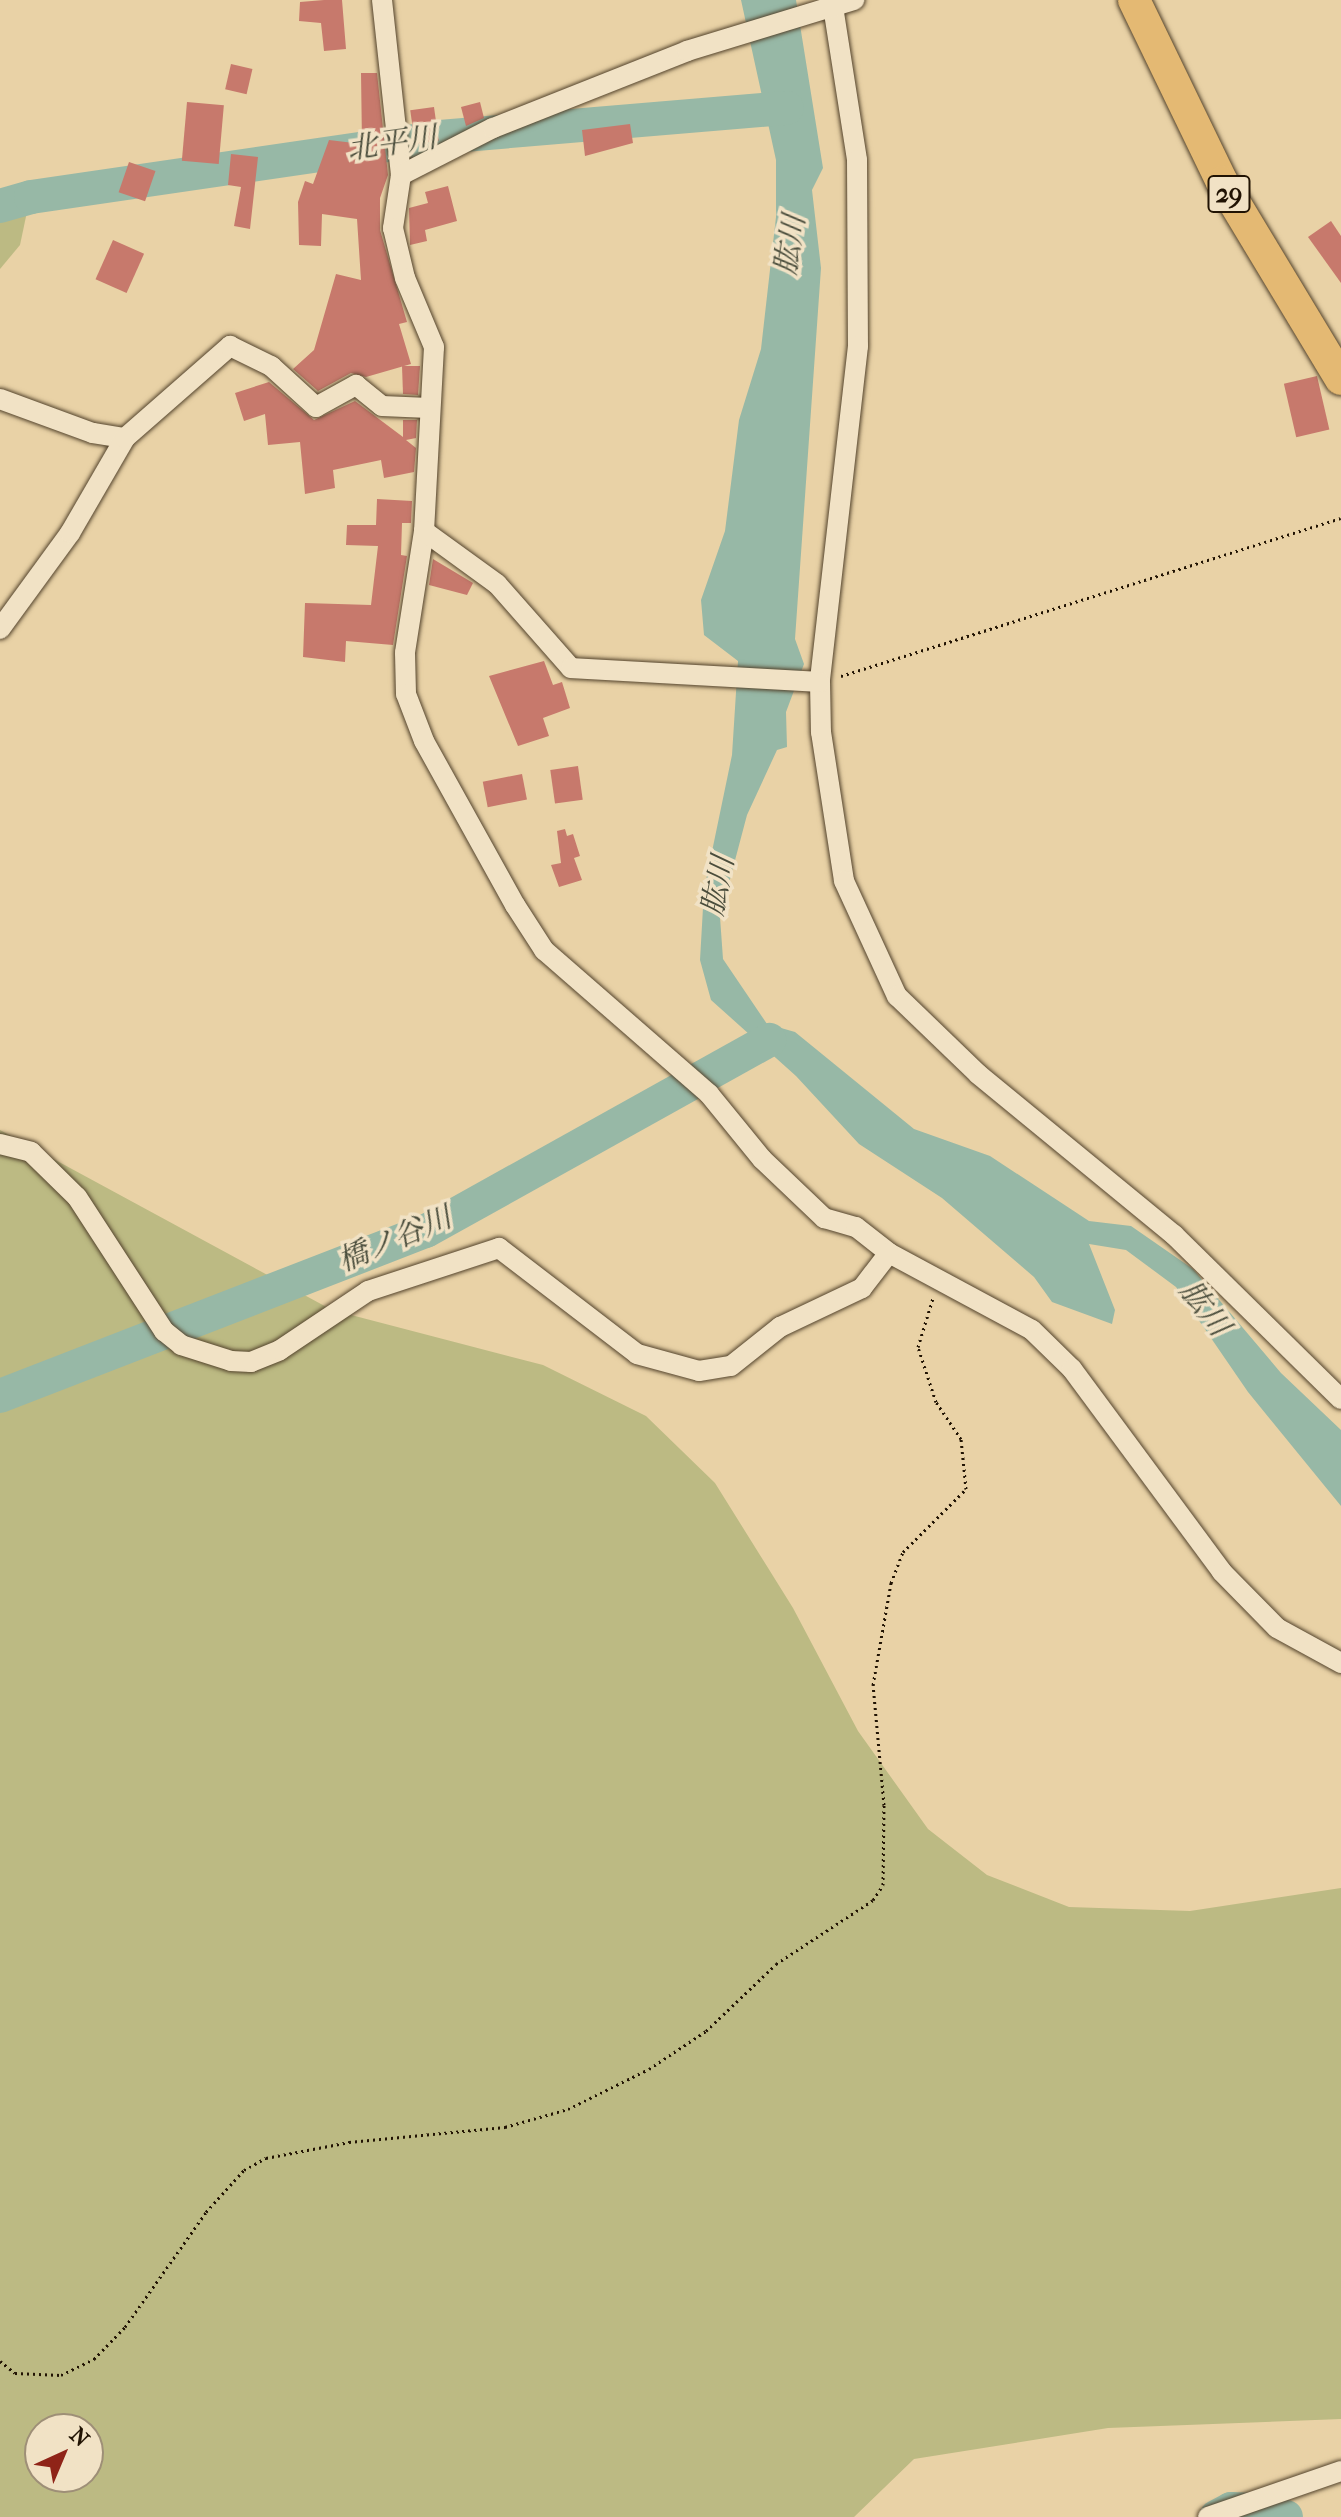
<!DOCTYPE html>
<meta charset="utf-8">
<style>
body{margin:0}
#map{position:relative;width:1341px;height:2517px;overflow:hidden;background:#e9d2a6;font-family:"IM FELL French Canon","Noto Serif JP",serif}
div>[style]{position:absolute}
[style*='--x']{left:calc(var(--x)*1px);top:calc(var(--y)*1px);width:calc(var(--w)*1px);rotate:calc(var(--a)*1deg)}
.green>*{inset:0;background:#bcba83}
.water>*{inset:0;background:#97b8a6}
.river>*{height:34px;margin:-17px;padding:0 17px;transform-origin:17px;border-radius:17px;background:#97b8a6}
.building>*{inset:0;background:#c7796c;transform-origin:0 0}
.path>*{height:3px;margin-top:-1.5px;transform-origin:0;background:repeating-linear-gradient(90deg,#211303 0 2px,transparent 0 6px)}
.roads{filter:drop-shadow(0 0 2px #53432c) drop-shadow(0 0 2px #53432c)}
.minor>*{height:20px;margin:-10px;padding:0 10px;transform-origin:10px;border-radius:10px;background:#f1e2c5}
.primary>*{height:32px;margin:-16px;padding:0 16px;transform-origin:16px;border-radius:16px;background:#e4b973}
span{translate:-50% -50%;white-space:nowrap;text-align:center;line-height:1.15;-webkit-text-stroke:7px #f1e2c5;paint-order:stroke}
.shield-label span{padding:2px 6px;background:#f1e2c5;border:2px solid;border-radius:6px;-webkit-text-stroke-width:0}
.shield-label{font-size:26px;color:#211303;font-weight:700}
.water-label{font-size:30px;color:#4a4d3c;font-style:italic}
.north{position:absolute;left:24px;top:2413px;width:80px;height:80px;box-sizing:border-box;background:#f1e2c5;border:2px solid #9e8f77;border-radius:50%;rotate:44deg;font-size:22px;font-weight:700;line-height:32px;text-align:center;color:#211303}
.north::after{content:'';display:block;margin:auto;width:28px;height:36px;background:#8f2418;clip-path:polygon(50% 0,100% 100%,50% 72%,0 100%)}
</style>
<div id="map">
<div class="green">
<i style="clip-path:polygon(0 189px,11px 190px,28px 207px,20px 245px,0 269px)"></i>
<i style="clip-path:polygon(evenodd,0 1130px,332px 1310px,543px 1365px,646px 1416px,715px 1483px,793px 1608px,858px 1731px,928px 1829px,987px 1875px,1069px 1907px,1190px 1911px,1341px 1888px,1341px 2419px,1108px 2428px,914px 2459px,854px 2517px,0 2517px,0 1130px,40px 2429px,88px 2429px,88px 2477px,40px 2477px,40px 2429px)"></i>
</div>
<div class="water">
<i style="clip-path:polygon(741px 0,796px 0,823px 168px,812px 190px,821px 268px,795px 639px,804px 664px,786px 712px,787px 747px,777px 750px,747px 815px,720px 917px,723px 959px,767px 1024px,795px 1032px,914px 1129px,990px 1156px,1089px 1221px,1131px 1226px,1193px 1269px,1281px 1373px,1341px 1430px,1341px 1506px,1248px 1392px,1176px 1287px,1126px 1250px,1089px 1244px,1115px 1310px,1112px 1324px,1052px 1302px,1034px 1277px,942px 1198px,859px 1144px,796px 1076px,711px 1000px,700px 960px,704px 890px,732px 755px,738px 661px,704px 635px,701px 600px,725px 531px,739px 420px,761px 349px,776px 217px,776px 160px)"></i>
</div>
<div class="river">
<i style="--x:0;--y:206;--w:32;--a:-16"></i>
<i style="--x:31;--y:197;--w:413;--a:-8.3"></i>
<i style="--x:440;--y:137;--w:348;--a:-4.8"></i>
<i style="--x:0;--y:1396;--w:457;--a:-21.2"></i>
<i style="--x:426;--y:1231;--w:393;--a:-29.1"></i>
<i style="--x:1216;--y:2517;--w:17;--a:-28"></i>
<i style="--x:1231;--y:2509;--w:34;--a:2"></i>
<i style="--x:1265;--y:2510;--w:22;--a:18"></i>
</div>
<div class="building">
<i style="clip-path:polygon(324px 0,342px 0,346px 49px,324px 51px,321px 23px,299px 21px,300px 2px)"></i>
<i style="left:231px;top:64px;width:22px;height:26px;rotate:13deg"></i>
<i style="clip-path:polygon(361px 73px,377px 73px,388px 175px,380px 198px,380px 230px,407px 322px,399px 324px,411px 364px,366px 377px,351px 373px,318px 391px,293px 369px,314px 350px,336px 274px,361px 280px,357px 219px,322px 214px,321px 246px,299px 245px,298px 202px,305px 181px,313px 184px,329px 140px,362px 144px)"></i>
<i style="left:187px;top:102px;width:37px;height:59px;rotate:5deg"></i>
<i style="clip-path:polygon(480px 102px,484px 118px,466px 126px,461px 107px)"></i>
<i style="left:434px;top:107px;width:34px;height:24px;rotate:82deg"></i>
<i style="clip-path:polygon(630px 124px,633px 143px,585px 156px,582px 130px)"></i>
<i style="clip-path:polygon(231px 154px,258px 157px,250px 229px,234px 226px,241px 187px,228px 185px)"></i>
<i style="left:129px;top:162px;width:28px;height:32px;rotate:19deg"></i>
<i style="clip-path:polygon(448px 186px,457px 221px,425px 230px,427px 241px,410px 245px,409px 208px,428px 203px,425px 192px)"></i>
<i style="clip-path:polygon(1331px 221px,1341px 236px,1341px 283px,1308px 237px)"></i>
<i style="left:113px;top:240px;width:34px;height:43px;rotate:24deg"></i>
<i style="clip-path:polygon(402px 366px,420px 366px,418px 395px,403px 394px)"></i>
<i style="left:1317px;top:376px;width:55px;height:34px;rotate:77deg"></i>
<i style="clip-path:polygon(269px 382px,314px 420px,355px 401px,403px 437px,403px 420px,417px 420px,416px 438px,406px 440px,416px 448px,414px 472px,384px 478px,381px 460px,333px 470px,335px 488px,305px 494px,300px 442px,268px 445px,265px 414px,244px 421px,235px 393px)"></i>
<i style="clip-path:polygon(377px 499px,412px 501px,411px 523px,402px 523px,401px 555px,407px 556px,393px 645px,346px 641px,345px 662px,303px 657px,305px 603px,371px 605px,378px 546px,346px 545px,347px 525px,376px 525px)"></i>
<i style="clip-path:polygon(433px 559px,473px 583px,467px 595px,429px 585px)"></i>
<i style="clip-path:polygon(544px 661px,553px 685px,562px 682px,570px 708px,543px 718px,549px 736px,518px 746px,489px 676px)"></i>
<i style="left:578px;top:766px;width:34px;height:28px;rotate:82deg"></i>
<i style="left:522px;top:774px;width:26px;height:40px;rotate:79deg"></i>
<i style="clip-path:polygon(565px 829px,567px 836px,573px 834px,580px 856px,574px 858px,582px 880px,559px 887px,551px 865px,561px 863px,557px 831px)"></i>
</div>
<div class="path">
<i style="--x:841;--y:676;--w:524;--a:-17.54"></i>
<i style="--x:0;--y:2361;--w:19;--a:39"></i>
<i style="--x:15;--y:2373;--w:46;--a:2.5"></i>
<i style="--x:61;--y:2375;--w:37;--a:-26"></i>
<i style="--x:94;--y:2359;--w:45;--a:-45.9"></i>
<i style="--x:125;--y:2327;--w:141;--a:-54.8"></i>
<i style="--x:206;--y:2212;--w:57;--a:-47.9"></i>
<i style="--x:244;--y:2170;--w:25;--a:-29"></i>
<i style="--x:266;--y:2158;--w:85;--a:-10.9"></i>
<i style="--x:349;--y:2142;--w:157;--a:-5.5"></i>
<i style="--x:505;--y:2127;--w:66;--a:-15.9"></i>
<i style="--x:568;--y:2109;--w:90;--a:-26.3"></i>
<i style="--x:649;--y:2069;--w:69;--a:-33.7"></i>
<i style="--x:706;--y:2031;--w:97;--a:-43.7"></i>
<i style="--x:776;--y:1964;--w:116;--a:-33.4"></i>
<i style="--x:873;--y:1900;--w:18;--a:-56"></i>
<i style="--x:883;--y:1885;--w:80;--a:-89.3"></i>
<i style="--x:884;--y:1805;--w:121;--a:-95.2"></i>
<i style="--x:873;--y:1685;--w:104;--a:-80"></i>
<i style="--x:891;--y:1583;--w:33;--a:-69"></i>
<i style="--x:903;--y:1552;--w:89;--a:-45"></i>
<i style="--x:966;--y:1489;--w:50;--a:-95.7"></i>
<i style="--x:961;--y:1439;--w:45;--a:-124"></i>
<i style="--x:936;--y:1402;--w:58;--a:-108.1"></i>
<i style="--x:918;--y:1347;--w:51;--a:-73"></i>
</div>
<div class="roads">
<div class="minor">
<i style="--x:382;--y:0;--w:176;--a:83.8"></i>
<i style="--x:401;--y:175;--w:54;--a:98.6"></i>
<i style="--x:393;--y:228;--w:51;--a:76.5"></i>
<i style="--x:405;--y:278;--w:75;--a:67.2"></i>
<i style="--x:434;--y:347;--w:184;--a:93.1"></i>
<i style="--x:424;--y:531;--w:123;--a:98.9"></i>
<i style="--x:405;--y:653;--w:41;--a:88.6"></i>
<i style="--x:406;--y:694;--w:50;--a:69"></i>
<i style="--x:424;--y:741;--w:188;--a:61"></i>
<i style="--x:515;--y:905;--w:54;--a:57.2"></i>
<i style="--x:544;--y:950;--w:219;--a:41.1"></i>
<i style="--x:709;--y:1094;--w:84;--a:50.8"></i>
<i style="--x:762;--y:1159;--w:86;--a:43.6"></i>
<i style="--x:824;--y:1218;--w:33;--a:16"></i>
<i style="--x:856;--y:1227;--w:42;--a:38.2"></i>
<i style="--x:889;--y:1253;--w:162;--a:28.3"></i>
<i style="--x:1032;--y:1330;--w:56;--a:44.3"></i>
<i style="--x:1072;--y:1369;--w:252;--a:53.5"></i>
<i style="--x:1222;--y:1572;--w:78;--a:45.5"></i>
<i style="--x:1277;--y:1628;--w:73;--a:28.7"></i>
<i style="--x:832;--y:0;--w:162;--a:81.1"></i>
<i style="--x:857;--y:160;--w:186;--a:89.7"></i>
<i style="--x:858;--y:346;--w:338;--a:96.5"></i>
<i style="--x:820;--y:682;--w:50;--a:88.9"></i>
<i style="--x:821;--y:732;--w:151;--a:81.2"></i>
<i style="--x:844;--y:881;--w:127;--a:65.3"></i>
<i style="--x:897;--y:996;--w:112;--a:43.9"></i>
<i style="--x:978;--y:1074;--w:254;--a:39.4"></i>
<i style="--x:1174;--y:1235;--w:234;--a:44.5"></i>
<i style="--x:401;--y:175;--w:103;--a:-27.1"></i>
<i style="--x:493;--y:128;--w:209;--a:-21.6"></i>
<i style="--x:687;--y:51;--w:175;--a:-17"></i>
<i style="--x:0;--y:399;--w:99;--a:20.1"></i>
<i style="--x:93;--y:433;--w:32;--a:9"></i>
<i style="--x:424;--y:531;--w:90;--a:36"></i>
<i style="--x:497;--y:584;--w:112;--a:48.6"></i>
<i style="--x:571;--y:668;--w:249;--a:3.2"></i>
<i style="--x:0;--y:629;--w:119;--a:-53.9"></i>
<i style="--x:70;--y:533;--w:110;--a:-59.9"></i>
<i style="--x:125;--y:438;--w:140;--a:-41.2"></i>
<i style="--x:230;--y:346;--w:46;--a:26"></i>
<i style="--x:271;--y:366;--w:61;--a:42.3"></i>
<i style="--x:316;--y:407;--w:46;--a:-28.8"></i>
<i style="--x:356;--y:385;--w:33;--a:39"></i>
<i style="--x:382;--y:406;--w:47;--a:2.4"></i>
<i style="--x:0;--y:1144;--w:32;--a:14"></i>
<i style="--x:31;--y:1152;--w:64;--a:44.4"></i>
<i style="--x:77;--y:1197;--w:160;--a:57"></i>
<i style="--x:164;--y:1331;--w:22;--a:39"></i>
<i style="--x:181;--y:1345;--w:52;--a:17.7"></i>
<i style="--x:231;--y:1361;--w:20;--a:3"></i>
<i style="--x:251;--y:1362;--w:31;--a:-22"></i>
<i style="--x:280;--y:1350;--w:106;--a:-33.8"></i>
<i style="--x:368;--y:1291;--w:138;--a:-18.2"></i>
<i style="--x:499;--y:1248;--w:174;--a:37.5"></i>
<i style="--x:637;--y:1354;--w:64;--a:15.3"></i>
<i style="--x:699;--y:1371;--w:32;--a:-9"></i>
<i style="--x:731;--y:1366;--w:63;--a:-38.5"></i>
<i style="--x:780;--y:1327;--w:91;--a:-25.4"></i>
<i style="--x:862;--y:1288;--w:44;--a:-52.4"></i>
<i style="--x:1208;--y:2517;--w:141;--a:-19.1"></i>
</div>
<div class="primary">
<i style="--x:1134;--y:0;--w:202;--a:64.2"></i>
<i style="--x:1222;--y:182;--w:230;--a:58.9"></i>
</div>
</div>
<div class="shield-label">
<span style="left:1229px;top:194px">29</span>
</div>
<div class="water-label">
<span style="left:392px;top:144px;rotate:-8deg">北平川</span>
<span style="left:791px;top:245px;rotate:-81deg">肱川</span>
<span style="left:719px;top:886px;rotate:-79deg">肱川</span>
<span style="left:395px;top:1240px;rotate:-23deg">橋ノ谷川</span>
<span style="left:1204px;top:1309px;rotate:52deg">肱川</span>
</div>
<div class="north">N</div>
</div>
